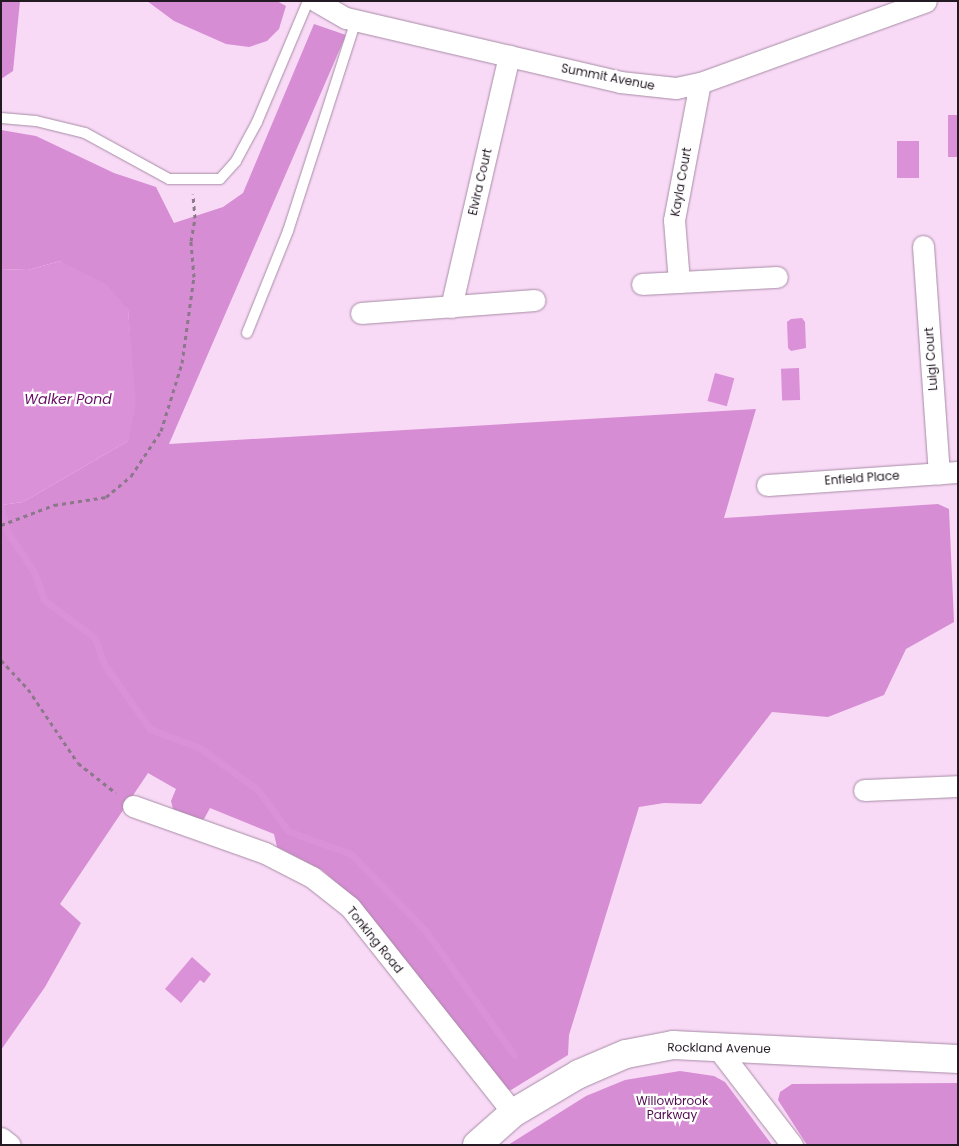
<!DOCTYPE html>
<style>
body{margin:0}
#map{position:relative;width:959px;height:1146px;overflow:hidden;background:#f8daf6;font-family:Poppins,sans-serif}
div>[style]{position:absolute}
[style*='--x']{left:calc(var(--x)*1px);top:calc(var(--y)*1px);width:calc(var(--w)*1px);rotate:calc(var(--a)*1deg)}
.forest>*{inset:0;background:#d68dd3}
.water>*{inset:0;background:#da91d7;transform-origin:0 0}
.stream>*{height:7px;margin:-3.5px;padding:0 3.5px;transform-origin:3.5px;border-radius:3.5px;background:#da91d7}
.path>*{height:3px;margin-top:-1.5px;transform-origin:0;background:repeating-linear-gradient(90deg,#8c788b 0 4px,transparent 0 8px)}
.roads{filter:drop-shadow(0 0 1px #a78ca5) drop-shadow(0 0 1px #a78ca5)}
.lane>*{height:10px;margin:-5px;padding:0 5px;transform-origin:5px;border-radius:5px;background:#fff}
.street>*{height:21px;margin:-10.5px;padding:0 10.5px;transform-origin:10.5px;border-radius:10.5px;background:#fff}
.secondary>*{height:28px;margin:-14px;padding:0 14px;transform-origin:14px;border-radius:14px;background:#fff}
span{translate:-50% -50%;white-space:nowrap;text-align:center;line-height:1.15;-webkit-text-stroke:4.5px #fff;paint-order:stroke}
.street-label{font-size:12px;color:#241a23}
.park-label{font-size:12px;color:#4e0c4e}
.water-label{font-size:14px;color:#680f68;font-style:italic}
.frame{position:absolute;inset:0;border:2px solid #241a23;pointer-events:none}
</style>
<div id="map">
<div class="forest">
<i style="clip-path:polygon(1px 1px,20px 1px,13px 71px,1px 79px)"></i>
<i style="clip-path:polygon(147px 1px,277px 1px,286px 6px,279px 29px,267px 41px,249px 47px,226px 44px,174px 21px)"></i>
<i style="clip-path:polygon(314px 24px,346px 35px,169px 444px,756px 409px,724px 518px,938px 504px,949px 509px,954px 622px,906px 649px,884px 695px,828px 717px,772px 712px,701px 804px,664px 803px,639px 807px,569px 1035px,568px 1055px,511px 1090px,503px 1088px,497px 1081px,360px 903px,322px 870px,277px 847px,274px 834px,210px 808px,204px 819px,197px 821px,173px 809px,171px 801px,176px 789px,148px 773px,60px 904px,81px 923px,45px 987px,1px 1050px,1px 505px,23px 502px,128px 441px,131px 353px,128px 309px,60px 261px,28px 270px,1px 269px,1px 130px,36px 136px,114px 173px,156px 187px,174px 223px,223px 207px,243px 193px)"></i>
<i style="clip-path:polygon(680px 1071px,714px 1076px,725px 1082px,772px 1145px,508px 1145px,586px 1096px,625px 1080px)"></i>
<i style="clip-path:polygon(958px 1083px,958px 1145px,807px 1145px,778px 1100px,780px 1092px,792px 1084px)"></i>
</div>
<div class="water">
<i style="left:948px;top:115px;width:10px;height:42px"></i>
<i style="left:897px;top:141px;width:22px;height:37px"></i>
<i style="clip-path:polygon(60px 261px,106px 284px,128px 309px,136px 403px,128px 441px,23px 502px,1px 505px,1px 269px,28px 270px)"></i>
<i style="clip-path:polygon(802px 318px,805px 322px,806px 348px,791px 351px,788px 348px,787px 322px,791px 319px)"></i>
<i style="left:799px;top:368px;width:32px;height:18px;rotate:88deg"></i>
<i style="left:715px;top:373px;width:20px;height:29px;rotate:15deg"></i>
<i style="clip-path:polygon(192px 957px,211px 974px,204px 983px,200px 980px,181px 1003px,165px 989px)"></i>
</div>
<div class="stream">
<i style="--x:1;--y:507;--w:27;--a:75"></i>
<i style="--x:8;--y:533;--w:47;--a:56.3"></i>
<i style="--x:34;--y:572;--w:30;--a:70"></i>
<i style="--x:44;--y:600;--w:64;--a:36.7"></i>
<i style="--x:95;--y:638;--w:28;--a:71"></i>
<i style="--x:104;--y:664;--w:80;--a:54.7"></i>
<i style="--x:150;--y:729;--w:53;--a:20.8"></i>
<i style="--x:200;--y:748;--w:72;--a:35.9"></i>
<i style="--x:258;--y:790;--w:51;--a:53.8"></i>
<i style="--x:288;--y:831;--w:67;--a:20.1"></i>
<i style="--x:351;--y:854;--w:106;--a:45.8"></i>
<i style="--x:425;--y:930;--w:153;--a:54.5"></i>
</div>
<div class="path">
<i style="--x:1;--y:525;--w:57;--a:-20.7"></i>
<i style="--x:54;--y:505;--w:53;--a:-8.7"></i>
<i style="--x:106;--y:497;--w:33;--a:-40"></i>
<i style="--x:131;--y:476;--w:54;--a:-56.3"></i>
<i style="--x:161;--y:431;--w:71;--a:-72.8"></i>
<i style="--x:182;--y:363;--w:87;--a:-82.1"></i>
<i style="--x:194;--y:277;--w:36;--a:-95"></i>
<i style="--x:191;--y:241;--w:23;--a:-80"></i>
<i style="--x:195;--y:218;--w:24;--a:-95"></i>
<i style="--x:1;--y:660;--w:40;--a:47"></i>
<i style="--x:28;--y:689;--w:89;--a:56"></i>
<i style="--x:78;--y:763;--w:48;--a:38.3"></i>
</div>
<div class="roads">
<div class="lane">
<i style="--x:1;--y:118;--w:35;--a:5"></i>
<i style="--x:36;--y:121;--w:50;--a:13.8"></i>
<i style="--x:85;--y:133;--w:96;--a:28.7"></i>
<i style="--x:169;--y:179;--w:51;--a:0"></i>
<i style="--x:220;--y:179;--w:24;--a:-48"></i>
<i style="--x:236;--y:161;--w:44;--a:-61.7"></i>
<i style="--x:257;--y:122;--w:131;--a:-67.1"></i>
<i style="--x:247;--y:333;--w:110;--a:-68.1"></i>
<i style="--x:288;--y:231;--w:222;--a:-72.1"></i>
</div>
<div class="street">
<i style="--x:316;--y:1;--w:34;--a:30"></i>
<i style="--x:346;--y:18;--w:281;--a:13.1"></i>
<i style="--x:620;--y:82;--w:56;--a:6.1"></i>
<i style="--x:676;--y:88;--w:25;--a:-12"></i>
<i style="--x:700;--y:83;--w:240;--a:-19.9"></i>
<i style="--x:923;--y:246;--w:228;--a:86"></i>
<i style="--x:679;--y:282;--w:62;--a:-94.6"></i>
<i style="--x:674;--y:220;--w:139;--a:-79.3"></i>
<i style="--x:642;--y:284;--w:135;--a:-3"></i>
<i style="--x:451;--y:307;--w:258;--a:-77"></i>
<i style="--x:361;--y:313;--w:174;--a:-4.3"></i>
<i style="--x:767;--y:485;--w:191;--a:-3.9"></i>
<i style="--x:864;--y:790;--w:94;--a:-2.4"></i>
<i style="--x:133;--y:806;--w:140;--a:19.6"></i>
<i style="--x:265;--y:853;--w:53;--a:27.1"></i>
<i style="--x:312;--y:877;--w:48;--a:38.3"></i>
<i style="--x:350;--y:907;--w:263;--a:51.6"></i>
<i style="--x:716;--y:1046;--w:125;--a:52.5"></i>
<i style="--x:1;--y:1138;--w:11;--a:38"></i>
</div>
<div class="secondary">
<i style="--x:477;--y:1145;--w:48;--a:-41.6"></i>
<i style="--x:513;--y:1113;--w:77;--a:-30.6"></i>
<i style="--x:579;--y:1074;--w:51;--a:-23.1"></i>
<i style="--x:626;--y:1054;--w:48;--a:-10.8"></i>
<i style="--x:673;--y:1045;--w:285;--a:2.8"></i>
</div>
</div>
<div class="street-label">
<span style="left:608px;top:77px;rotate:11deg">Summit Avenue</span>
<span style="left:480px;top:182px;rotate:-77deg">Elvira Court</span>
<span style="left:681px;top:182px;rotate:-80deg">Kayla Court</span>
<span style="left:931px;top:359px;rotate:-94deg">Luigi Court</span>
<span style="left:862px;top:478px;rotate:-4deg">Enfield Place</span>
<span style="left:375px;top:940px;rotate:51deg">Tonking Road</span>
<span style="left:719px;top:1048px;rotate:1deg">Rockland Avenue</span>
</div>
<div class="park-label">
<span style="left:672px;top:1108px">Willowbrook<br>Parkway</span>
</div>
<div class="water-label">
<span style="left:68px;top:399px">Walker Pond</span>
</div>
<div class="frame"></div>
</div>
